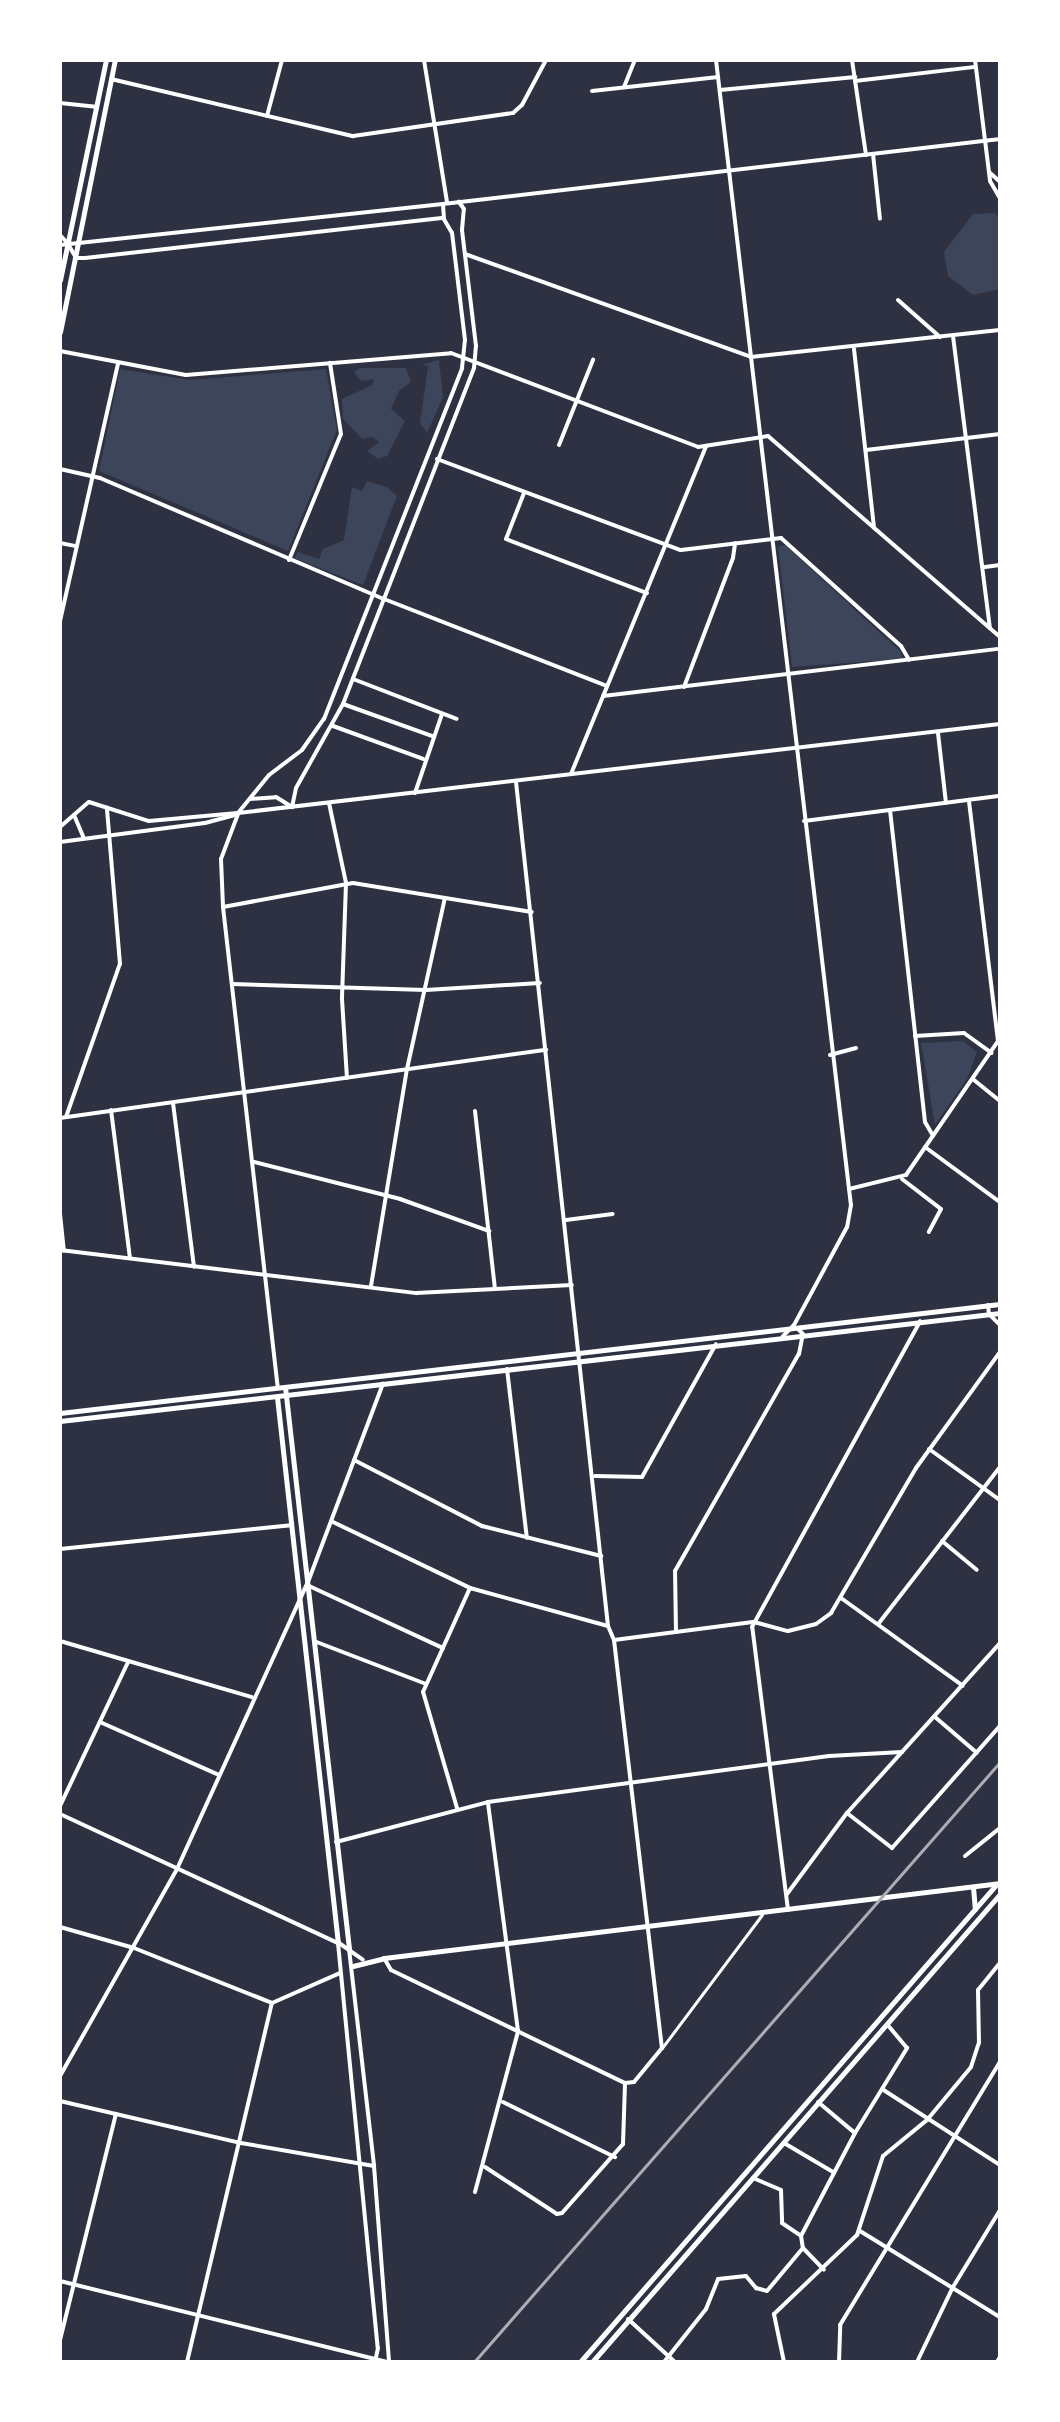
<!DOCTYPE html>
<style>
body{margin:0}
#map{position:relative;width:1060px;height:2422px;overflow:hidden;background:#2d3142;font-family:"DM Sans",sans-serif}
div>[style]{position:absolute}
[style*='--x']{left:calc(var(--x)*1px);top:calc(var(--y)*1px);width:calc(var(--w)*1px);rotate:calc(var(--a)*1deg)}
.green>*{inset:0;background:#3c4559}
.pedestrian>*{height:2.5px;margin:-1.25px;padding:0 1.25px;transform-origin:1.25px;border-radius:1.25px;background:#fff}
.minor>*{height:4px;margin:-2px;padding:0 2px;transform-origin:2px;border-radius:2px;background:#fff}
.tertiary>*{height:4px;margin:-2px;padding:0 2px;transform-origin:2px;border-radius:2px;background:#fff}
.secondary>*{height:5px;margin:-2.5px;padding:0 2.5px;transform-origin:2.5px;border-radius:2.5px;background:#fff}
.primary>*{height:5px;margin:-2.5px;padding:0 2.5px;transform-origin:2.5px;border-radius:2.5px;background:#fff}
.rail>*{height:2.5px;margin:-1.25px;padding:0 1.25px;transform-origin:1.25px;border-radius:1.25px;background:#abadb3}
span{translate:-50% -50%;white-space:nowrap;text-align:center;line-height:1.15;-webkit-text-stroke:8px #fff;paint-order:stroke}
.frame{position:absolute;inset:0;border:62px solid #fff;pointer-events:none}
</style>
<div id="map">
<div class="green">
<i style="clip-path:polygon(995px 213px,1000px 218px,1000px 289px,973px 295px,948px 276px,944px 252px,973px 214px)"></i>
<i style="clip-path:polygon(439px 360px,443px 397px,427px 433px,420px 423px,428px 366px,421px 365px)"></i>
<i style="clip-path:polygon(360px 368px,406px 368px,411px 382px,399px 391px,391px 409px,405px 421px,387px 456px,378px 459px,367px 451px,379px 442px,373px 437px,362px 439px,343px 419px,342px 399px,372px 385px,374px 379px,361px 381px,354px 372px)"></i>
<i style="clip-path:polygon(120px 369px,190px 380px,326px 369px,337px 430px,288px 551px,99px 471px)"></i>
<i style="clip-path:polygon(367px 481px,387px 487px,397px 496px,363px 585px,294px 558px,298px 552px,319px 559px,323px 549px,344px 540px,352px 487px,362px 491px)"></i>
<i style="clip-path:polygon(785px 545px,900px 651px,903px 659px,792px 667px,778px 547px)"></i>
<i style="clip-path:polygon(963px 1041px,977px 1052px,967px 1079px,935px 1125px,921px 1043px)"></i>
</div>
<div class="pedestrian">
<i style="--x:662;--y:2048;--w:166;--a:-53.1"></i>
</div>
<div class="minor">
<i style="--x:424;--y:60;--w:144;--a:80.8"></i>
<i style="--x:716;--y:60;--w:1153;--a:83.28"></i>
<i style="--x:851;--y:1205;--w:22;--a:100"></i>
<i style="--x:847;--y:1227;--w:111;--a:118.4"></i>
<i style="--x:794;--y:1325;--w:16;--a:135"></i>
<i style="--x:852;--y:60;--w:96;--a:81.6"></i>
<i style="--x:975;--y:60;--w:122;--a:82.9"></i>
<i style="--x:990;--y:181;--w:20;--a:60"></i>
<i style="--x:111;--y:79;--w:249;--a:13.3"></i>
<i style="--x:353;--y:136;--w:162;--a:-8.2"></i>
<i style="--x:513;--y:113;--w:12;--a:-42"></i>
<i style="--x:522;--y:105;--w:51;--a:-61.9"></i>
<i style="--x:855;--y:81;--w:121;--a:-6.7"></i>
<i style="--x:624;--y:87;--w:29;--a:-68"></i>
<i style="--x:720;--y:90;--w:136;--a:-5.5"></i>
<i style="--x:592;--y:91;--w:127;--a:-6.3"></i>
<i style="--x:60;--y:103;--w:36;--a:6"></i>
<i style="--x:267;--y:116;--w:58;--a:-75"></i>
<i style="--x:873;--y:154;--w:65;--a:83.9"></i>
<i style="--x:989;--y:172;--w:15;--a:42"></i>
<i style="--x:60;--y:235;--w:12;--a:48"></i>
<i style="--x:465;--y:254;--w:304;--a:19.8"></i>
<i style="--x:751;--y:357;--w:250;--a:-6.2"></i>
<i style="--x:898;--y:300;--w:56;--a:41.4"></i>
<i style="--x:953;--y:336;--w:294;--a:82.8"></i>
<i style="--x:854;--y:349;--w:180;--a:83.6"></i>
<i style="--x:60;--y:351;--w:128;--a:10.8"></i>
<i style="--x:186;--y:375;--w:266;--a:-4.7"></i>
<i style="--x:451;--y:353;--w:264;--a:20.8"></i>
<i style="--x:698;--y:447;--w:71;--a:-8.9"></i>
<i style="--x:768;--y:436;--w:307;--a:40.9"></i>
<i style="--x:559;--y:445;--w:92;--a:-68.2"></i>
<i style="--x:866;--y:450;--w:135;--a:-6.8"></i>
<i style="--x:437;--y:459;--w:260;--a:20.5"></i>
<i style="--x:681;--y:550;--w:101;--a:-6.8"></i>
<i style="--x:781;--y:538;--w:161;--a:42"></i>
<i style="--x:901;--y:646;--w:16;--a:60"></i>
<i style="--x:60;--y:469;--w:41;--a:12.7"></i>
<i style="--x:100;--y:478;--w:309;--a:23.1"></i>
<i style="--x:384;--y:599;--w:239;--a:21.3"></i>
<i style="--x:524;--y:493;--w:49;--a:111.4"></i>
<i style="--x:506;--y:539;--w:151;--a:21"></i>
<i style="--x:60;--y:543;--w:15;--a:11"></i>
<i style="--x:289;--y:560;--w:136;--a:-67.6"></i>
<i style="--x:341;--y:434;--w:72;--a:-98.8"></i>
<i style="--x:985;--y:567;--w:15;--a:-8"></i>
<i style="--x:60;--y:621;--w:264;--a:-77.3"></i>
<i style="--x:353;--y:679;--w:111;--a:21"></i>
<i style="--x:684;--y:687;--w:138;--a:-69.2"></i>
<i style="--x:733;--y:558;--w:15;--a:-82"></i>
<i style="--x:603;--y:696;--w:400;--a:-6.8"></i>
<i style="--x:343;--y:704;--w:95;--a:19.8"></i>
<i style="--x:333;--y:726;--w:96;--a:20.1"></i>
<i style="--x:938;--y:733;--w:70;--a:83.5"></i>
<i style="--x:571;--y:774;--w:355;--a:-67.6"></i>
<i style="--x:516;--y:782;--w:849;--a:83.78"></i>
<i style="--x:608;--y:1626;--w:15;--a:67"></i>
<i style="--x:614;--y:1640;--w:411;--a:83.3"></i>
<i style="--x:662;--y:2048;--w:44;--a:129.5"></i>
<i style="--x:634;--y:2082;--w:9;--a:174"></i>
<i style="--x:415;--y:793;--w:83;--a:-71.1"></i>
<i style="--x:329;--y:803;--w:82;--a:78"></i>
<i style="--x:346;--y:883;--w:116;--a:92"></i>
<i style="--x:342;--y:999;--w:79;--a:86.4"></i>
<i style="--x:890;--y:810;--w:314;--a:83.6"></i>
<i style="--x:925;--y:1122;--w:16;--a:60"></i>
<i style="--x:238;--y:814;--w:48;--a:110.7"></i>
<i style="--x:221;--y:859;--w:48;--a:87.6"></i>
<i style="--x:223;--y:907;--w:484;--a:83.5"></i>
<i style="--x:74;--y:815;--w:25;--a:67"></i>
<i style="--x:804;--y:821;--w:198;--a:-7.3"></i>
<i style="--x:223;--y:907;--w:132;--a:-10.5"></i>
<i style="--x:353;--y:883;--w:181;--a:9.2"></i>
<i style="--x:232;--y:984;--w:194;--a:1.8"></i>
<i style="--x:426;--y:990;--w:114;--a:-3.5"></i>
<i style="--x:915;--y:1036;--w:49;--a:-3.5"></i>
<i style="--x:964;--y:1033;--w:34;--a:36"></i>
<i style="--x:830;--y:1055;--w:27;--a:-15"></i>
<i style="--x:974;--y:1080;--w:33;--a:39"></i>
<i style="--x:173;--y:1103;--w:165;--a:82.7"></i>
<i style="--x:111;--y:1110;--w:149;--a:82.7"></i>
<i style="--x:475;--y:1111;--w:179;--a:83.6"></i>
<i style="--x:66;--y:1117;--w:162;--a:-70.6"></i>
<i style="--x:120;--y:964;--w:157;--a:-94.8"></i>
<i style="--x:60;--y:1118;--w:491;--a:-8"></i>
<i style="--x:925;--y:1147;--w:93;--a:36.3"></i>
<i style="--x:254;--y:1162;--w:151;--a:14.2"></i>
<i style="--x:400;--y:1199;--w:95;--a:19.8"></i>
<i style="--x:902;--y:1179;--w:49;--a:37.6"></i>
<i style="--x:941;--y:1209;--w:26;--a:118"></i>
<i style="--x:849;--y:1189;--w:59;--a:-13.8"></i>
<i style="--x:906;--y:1175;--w:163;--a:-55.5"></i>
<i style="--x:998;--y:1041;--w:243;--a:-96.9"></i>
<i style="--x:60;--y:1214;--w:37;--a:84"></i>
<i style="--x:566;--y:1220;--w:47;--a:-7.3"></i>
<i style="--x:60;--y:1250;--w:359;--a:6.9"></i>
<i style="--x:416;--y:1293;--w:156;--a:-2.9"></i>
<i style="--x:371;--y:1286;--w:220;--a:-80.6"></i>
<i style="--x:407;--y:1069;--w:175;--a:-77.5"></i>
<i style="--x:988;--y:1305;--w:9;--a:84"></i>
<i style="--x:989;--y:1314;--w:16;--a:45"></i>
<i style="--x:507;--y:1369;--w:170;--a:83.3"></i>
<i style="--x:929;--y:1449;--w:87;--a:35.7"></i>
<i style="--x:356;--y:1461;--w:142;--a:27.3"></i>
<i style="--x:482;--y:1526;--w:123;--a:14.1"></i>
<i style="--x:595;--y:1476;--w:47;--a:1.2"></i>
<i style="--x:642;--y:1477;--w:152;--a:-60.9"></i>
<i style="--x:333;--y:1522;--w:152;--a:25.7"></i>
<i style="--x:470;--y:1588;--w:143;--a:15.4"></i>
<i style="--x:942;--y:1541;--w:45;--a:39.6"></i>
<i style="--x:60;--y:1549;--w:232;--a:-5.9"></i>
<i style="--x:307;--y:1585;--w:150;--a:24.9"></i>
<i style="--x:841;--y:1598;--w:150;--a:35.8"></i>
<i style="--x:754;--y:1622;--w:35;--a:15"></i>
<i style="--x:788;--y:1631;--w:29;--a:-14"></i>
<i style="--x:816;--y:1624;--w:19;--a:-36"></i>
<i style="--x:831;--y:1613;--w:168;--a:-59.6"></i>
<i style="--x:916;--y:1468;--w:143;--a:-54.1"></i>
<i style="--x:879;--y:1623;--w:197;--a:-52.2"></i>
<i style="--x:676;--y:1632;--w:61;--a:-90.9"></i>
<i style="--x:675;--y:1571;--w:250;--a:-60.3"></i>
<i style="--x:799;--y:1354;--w:20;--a:-79"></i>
<i style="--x:803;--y:1334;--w:8;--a:-135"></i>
<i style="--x:614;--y:1640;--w:140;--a:-7.4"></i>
<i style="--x:60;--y:1641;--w:200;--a:16.3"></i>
<i style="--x:314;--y:1641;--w:120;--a:21"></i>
<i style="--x:935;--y:1717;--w:55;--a:40.6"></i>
<i style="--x:100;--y:1722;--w:130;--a:24"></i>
<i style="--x:60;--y:1806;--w:159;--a:-64.7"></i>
<i style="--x:457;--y:1808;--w:121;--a:-106.3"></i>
<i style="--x:423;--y:1692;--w:114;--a:-65.7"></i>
<i style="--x:847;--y:1813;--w:57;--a:37.9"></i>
<i style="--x:892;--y:1848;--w:163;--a:-48.5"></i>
<i style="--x:60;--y:1814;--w:306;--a:24.9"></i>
<i style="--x:336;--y:1842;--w:157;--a:-14.7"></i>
<i style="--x:488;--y:1802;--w:344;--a:-7.7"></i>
<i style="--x:829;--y:1756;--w:73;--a:-3.1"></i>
<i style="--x:965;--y:1856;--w:45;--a:-38.7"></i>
<i style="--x:787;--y:1894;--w:101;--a:-53.5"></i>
<i style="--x:847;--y:1813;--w:229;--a:-48"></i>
<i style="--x:788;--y:1910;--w:285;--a:-97.2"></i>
<i style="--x:752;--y:1627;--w:349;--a:-61.2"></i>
<i style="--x:60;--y:1927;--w:77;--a:15.8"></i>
<i style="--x:134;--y:1948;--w:149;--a:21.7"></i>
<i style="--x:272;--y:2003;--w:74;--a:-23.8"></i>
<i style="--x:384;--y:1958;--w:14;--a:60"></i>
<i style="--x:391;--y:1970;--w:260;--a:25.8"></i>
<i style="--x:60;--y:2076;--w:238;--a:-60.5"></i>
<i style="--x:177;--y:1869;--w:315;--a:-65.5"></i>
<i style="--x:308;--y:1582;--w:212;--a:-69.3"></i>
<i style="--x:882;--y:2089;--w:140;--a:32.8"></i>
<i style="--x:60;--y:2101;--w:186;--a:13.1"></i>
<i style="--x:241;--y:2143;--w:135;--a:9.8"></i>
<i style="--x:503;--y:2102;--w:125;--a:26.2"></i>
<i style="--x:818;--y:2102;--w:48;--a:40"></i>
<i style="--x:855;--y:2133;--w:116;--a:117.7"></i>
<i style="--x:801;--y:2236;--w:12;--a:81"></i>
<i style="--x:803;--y:2248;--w:30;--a:46"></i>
<i style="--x:855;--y:2133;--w:100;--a:-58.5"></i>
<i style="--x:907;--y:2048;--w:30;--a:-130"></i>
<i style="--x:784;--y:2143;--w:57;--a:30.6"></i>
<i style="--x:485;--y:2167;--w:86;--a:33.1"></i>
<i style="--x:557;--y:2214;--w:5;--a:-11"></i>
<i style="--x:562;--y:2213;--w:92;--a:-48.5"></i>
<i style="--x:623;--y:2144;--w:61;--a:-88.1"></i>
<i style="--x:753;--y:2178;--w:30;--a:23"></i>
<i style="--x:781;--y:2190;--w:33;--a:88"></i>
<i style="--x:782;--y:2223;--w:23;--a:34"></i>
<i style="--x:475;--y:2192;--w:167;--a:-75"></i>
<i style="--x:518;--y:2031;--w:231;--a:-97.5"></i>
<i style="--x:860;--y:2231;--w:164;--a:31.6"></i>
<i style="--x:60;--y:2281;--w:337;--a:13.9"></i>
<i style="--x:628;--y:2319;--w:64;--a:42.5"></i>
<i style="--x:60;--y:2340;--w:233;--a:-76.1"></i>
<i style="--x:187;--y:2362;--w:369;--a:-76.7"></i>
<i style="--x:664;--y:2362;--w:68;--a:-51.6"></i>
<i style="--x:706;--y:2309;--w:32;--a:-68"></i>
<i style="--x:718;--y:2279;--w:28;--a:-6"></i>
<i style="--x:746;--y:2276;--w:16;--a:50"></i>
<i style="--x:756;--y:2288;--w:11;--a:15"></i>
<i style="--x:767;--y:2291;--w:56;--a:-50.1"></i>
<i style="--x:784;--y:2362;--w:49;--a:-101.8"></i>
<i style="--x:774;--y:2314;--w:115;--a:-43.6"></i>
<i style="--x:857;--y:2235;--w:83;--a:-71.8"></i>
<i style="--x:883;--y:2156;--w:57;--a:-39.3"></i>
<i style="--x:927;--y:2120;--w:69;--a:-50.3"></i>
<i style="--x:971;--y:2067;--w:25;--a:-72"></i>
<i style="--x:979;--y:2043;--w:53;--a:-91.1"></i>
<i style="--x:978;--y:1990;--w:35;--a:-51"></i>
<i style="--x:839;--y:2362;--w:37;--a:-88"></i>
<i style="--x:840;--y:2325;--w:308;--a:-58.7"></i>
<i style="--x:917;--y:2362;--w:83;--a:-64.4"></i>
<i style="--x:953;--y:2287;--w:90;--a:-58.6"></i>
<i style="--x:997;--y:2362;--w:6;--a:-59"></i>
</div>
<div class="tertiary">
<i style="--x:68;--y:244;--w:16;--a:60"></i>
<i style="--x:76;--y:258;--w:9;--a:0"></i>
<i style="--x:85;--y:258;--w:359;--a:-6.4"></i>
<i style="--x:60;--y:245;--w:385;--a:-6.1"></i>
<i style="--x:250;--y:799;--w:26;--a:-4"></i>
<i style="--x:276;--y:797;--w:19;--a:32"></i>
<i style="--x:292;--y:807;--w:19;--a:-78"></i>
<i style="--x:296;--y:788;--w:96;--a:-60.8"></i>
<i style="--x:343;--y:704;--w:361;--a:-68.7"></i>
<i style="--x:474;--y:368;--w:22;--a:-85"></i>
<i style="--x:476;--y:346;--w:117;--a:-96.9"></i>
<i style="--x:462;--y:230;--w:21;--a:-85"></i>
<i style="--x:464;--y:209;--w:9;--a:-126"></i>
<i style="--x:238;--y:813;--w:49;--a:-50.8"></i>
<i style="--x:269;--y:775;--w:41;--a:-37.1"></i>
<i style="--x:302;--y:750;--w:38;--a:-55"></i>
<i style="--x:324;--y:719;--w:377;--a:-68.5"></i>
<i style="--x:462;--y:368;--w:28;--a:-84"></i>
<i style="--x:465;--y:340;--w:108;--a:-96.9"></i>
<i style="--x:452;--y:233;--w:16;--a:-120"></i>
<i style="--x:444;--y:219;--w:15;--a:-94"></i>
<i style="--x:443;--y:204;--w:561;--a:-6.66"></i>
<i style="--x:60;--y:827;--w:38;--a:-41"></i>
<i style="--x:89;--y:802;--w:63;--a:17.6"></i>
<i style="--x:149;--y:821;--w:89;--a:-5.1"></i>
<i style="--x:238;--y:813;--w:767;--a:-6.66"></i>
<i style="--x:60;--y:842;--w:146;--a:-7.5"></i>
<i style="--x:205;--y:823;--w:30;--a:-15"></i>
<i style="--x:338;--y:1943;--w:407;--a:84.4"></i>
<i style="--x:378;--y:2348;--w:14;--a:102"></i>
<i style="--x:339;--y:1943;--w:29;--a:35"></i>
<i style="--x:349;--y:1949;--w:218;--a:83.4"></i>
<i style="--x:374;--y:2166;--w:197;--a:85.6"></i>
</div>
<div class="secondary">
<i style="--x:285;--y:1387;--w:566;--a:83.5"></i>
<i style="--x:277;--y:1397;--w:549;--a:83.63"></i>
<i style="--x:973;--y:1887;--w:22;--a:85"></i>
<i style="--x:353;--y:1966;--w:32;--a:-14"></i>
<i style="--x:384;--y:1958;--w:621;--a:-6.94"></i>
<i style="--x:580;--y:2362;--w:632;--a:-48.92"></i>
<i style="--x:592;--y:2362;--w:621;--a:-48.92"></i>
</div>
<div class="primary">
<i style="--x:60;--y:280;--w:225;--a:-78.2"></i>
<i style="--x:60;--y:332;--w:278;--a:-78.6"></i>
<i style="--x:60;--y:1413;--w:946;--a:-6.61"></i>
<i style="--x:60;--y:1421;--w:946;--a:-6.55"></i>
</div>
<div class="rail">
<i style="--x:474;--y:2362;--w:798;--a:-48.76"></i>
</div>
<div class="frame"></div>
</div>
